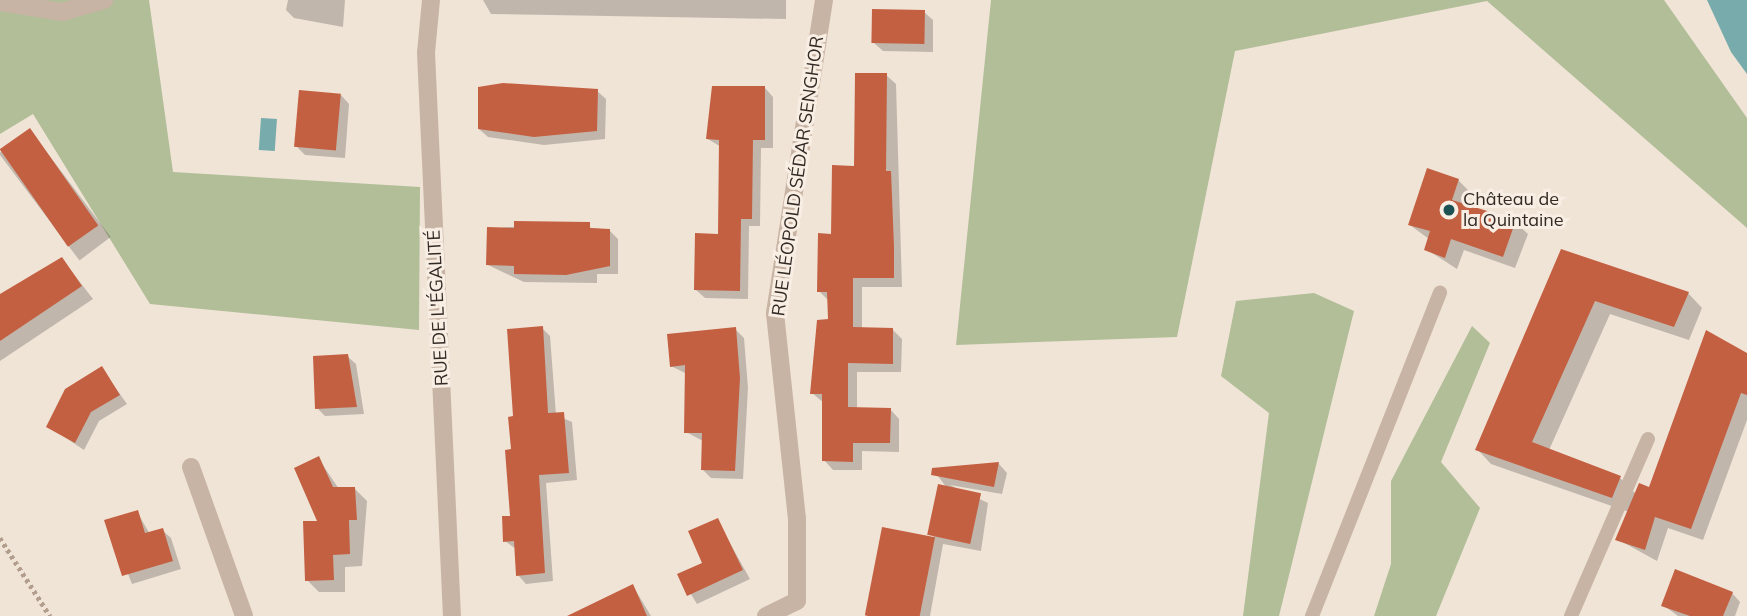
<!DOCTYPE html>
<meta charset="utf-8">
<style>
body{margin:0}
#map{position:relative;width:1747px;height:616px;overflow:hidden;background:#f0e4d7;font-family:Mulish,sans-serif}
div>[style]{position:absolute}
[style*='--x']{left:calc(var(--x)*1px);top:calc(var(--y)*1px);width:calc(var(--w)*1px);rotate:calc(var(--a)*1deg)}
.green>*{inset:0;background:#b2be98}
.water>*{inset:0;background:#77abac;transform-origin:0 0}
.shadow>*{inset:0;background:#0003;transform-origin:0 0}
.building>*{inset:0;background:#c46042;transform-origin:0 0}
.path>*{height:4.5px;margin-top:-2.25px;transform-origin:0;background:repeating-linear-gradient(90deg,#b39e8e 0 3.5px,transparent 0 7px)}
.lane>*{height:14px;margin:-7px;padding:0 7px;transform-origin:7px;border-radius:7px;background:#c8b4a4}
.street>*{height:18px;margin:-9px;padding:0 9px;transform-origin:9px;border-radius:9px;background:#c8b4a4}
.dots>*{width:19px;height:19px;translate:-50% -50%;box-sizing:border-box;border:4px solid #f8eee3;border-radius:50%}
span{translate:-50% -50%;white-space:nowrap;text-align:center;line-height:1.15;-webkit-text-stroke:6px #f8eee3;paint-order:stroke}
.street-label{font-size:18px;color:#332a25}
.poi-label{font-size:18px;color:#332a25}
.left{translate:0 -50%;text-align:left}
</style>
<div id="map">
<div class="green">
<i style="clip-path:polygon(0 0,149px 0,173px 172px,420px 187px,419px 330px,150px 304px,33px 114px,0 134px)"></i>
<i style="clip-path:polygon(991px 0,1664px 0,1747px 118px,1747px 228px,1487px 1px,1235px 51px,1177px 337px,956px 345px)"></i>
<i style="clip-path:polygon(1314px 293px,1354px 311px,1279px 616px,1243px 616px,1269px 413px,1221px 376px,1236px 301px)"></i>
<i style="clip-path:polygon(1472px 326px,1490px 343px,1441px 462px,1480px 508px,1436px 616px,1374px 616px,1391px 564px,1391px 481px)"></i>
</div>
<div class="water">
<i style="clip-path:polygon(1707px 0,1747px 0,1747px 74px,1731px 52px)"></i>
<i style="left:261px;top:118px;width:16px;height:32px;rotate:4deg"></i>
</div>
<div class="shadow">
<i style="clip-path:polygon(288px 0,345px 0,343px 27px,294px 18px,286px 10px)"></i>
<i style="clip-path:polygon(483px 0,786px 0,786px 19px,491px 14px)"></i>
<i style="clip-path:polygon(924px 12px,933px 20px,933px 52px,883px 51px,874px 43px)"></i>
<i style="clip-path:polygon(886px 75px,896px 84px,902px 287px,862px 287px,862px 329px,892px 329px,902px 339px,901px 372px,857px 372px,857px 409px,890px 409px,899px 419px,899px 452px,862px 451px,862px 470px,833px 470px,824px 460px,824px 403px,812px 393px,830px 320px,829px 301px,819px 291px)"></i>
<i style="clip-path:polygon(765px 88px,773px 97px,773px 148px,761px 148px,760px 226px,749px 226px,748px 299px,705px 298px,696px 290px,720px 235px,721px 147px,708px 139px)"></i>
<i style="clip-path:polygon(597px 91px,606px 99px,605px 139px,544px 145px,488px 137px,479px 129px)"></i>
<i style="clip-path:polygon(341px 95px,349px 104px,345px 158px,305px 155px,296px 146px)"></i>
<i style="left:30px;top:130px;width:134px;height:39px;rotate:53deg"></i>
<i style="clip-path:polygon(1458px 180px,1470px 192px,1466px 206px,1515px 222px,1528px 234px,1515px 268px,1464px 250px,1457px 269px,1426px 249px,1429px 239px,1410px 225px)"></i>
<i style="clip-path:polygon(554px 223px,609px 230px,618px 239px,618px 274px,597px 274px,597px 283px,524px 282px,488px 265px,489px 229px)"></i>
<i style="clip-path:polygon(1562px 252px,1688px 293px,1702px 308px,1689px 340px,1610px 314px,1549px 450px,1620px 478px,1636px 494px,1650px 489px,1747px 353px,1747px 420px,1703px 540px,1668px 528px,1657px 561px,1617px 539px,1629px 512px,1491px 464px,1477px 449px)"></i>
<i style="clip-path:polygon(62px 259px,93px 299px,0 361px,0 302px)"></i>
<i style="clip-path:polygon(542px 328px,550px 336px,556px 415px,572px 422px,577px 480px,546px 483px,553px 581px,526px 584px,518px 575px,516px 549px,505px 541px,512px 517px,515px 418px)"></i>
<i style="clip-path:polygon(735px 329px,744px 338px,748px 388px,743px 479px,711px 478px,703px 470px,703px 441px,686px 432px,687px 374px,671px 366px)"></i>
<i style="clip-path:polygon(347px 356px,356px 364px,364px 414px,325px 416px,317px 408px)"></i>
<i style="clip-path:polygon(102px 369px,127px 404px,99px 421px,84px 450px,48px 426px)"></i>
<i style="clip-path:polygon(318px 458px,339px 489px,355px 489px,367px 501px,362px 566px,345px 567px,345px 592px,319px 592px,307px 580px,319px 523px)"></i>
<i style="clip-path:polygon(999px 464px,1007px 473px,1002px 494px,950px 485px,988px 503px,981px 551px,943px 544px,930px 616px,866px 616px,883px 529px,933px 538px,946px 487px,933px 469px)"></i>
<i style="clip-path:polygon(137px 512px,150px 534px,162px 530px,171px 538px,181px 569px,132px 584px,107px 521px)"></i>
<i style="clip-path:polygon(717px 520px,750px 579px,697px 604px,679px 575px,704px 563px)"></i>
<i style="clip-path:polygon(633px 586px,651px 616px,602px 616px)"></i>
<i style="clip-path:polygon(1732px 593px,1740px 602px,1735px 616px,1678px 616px,1663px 605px)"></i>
</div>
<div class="building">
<i style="left:872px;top:9px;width:53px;height:34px;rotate:1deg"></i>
<i style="clip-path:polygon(855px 73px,887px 73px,886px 171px,891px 171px,894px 247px,894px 278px,853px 278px,853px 327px,893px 328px,893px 364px,848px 363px,848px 407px,891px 408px,890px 443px,853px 443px,853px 462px,822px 461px,822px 394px,810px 394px,817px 320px,828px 319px,827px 292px,817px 292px,818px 233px,831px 234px,832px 165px,854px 166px)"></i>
<i style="clip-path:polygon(503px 83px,598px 89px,597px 131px,534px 137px,478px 129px,478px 87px)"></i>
<i style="clip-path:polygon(712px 86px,765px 86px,765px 140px,753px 140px,752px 219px,741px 219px,740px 291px,694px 290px,695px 233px,718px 234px,719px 140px,706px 139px)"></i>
<i style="left:299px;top:90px;width:42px;height:57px;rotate:5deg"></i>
<i style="left:30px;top:128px;width:119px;height:37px;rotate:55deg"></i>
<i style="clip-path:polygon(1427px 168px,1459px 179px,1452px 200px,1516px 220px,1503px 257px,1451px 239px,1445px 258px,1424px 250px,1430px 231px,1408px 225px)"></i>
<i style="clip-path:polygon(514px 221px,590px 222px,590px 228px,610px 229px,610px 266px,566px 275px,514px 274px,514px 266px,486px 265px,487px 227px,514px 228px)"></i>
<i style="clip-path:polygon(1561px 249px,1689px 292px,1674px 327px,1595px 301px,1532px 442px,1621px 476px,1612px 498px,1475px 450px)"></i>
<i style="clip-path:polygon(62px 257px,82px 286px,0 341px,0 294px)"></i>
<i style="clip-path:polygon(543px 326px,548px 413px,564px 412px,569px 473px,539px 475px,545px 573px,516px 576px,514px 541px,503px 542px,502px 516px,510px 516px,505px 450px,511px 449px,508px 417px,513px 416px,507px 329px)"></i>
<i style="clip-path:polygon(736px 327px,740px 378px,735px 471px,701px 470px,702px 433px,684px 433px,685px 365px,670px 367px,667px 334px)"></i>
<i style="clip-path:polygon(1706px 330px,1747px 353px,1747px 395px,1741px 393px,1691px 529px,1655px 517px,1645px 550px,1615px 540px,1639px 483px,1649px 487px)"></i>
<i style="clip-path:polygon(348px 354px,357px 407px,315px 409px,313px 356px)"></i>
<i style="clip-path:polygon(102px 366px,120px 395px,91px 412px,75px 443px,46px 427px,65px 389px)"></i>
<i style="clip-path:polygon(319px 456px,333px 487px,355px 487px,357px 520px,349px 520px,350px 554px,333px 555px,334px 580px,305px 581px,303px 521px,317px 521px,294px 468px)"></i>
<i style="clip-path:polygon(999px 462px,994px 487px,931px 475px,932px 468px)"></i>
<i style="left:938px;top:484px;width:44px;height:52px;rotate:12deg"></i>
<i style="clip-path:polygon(138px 510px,145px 533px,163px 528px,173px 561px,122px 576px,104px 520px)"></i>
<i style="clip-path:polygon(718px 518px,743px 570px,687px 596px,677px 574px,702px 563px,688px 531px)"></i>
<i style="left:882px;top:527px;width:54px;height:90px;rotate:11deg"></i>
<i style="clip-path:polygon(1675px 569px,1733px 592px,1723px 616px,1690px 616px,1661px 606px)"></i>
<i style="clip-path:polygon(633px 584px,647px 616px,567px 616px)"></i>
</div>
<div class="path">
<i style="--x:0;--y:538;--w:93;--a:57.3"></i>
</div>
<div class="lane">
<i style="--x:1312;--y:616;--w:348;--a:-68.4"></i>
<i style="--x:1571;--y:616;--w:193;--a:-66.5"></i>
</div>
<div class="street">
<i style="--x:431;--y:0;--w:53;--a:95.4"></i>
<i style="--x:426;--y:53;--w:564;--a:87.36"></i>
<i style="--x:0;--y:2;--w:63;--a:9.2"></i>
<i style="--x:62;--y:12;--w:44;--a:-15.9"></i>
<i style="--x:191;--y:467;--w:158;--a:70.4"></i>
<i style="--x:766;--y:616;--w:34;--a:-26"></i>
<i style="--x:797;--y:601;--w:82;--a:-90"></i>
<i style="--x:797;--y:519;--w:207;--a:-96.1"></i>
<i style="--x:775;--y:313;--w:317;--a:-81.1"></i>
</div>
<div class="dots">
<i style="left:1449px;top:210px;background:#1c5053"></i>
</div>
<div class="street-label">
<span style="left:798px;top:176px;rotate:-82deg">RUE LÉOPOLD SÉDAR SENGHOR</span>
<span style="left:438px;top:308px;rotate:-93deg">RUE DE L'ÉGALITÉ</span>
</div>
<div class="poi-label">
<span class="left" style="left:1463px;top:210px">Château de<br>la Quintaine</span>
</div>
</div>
